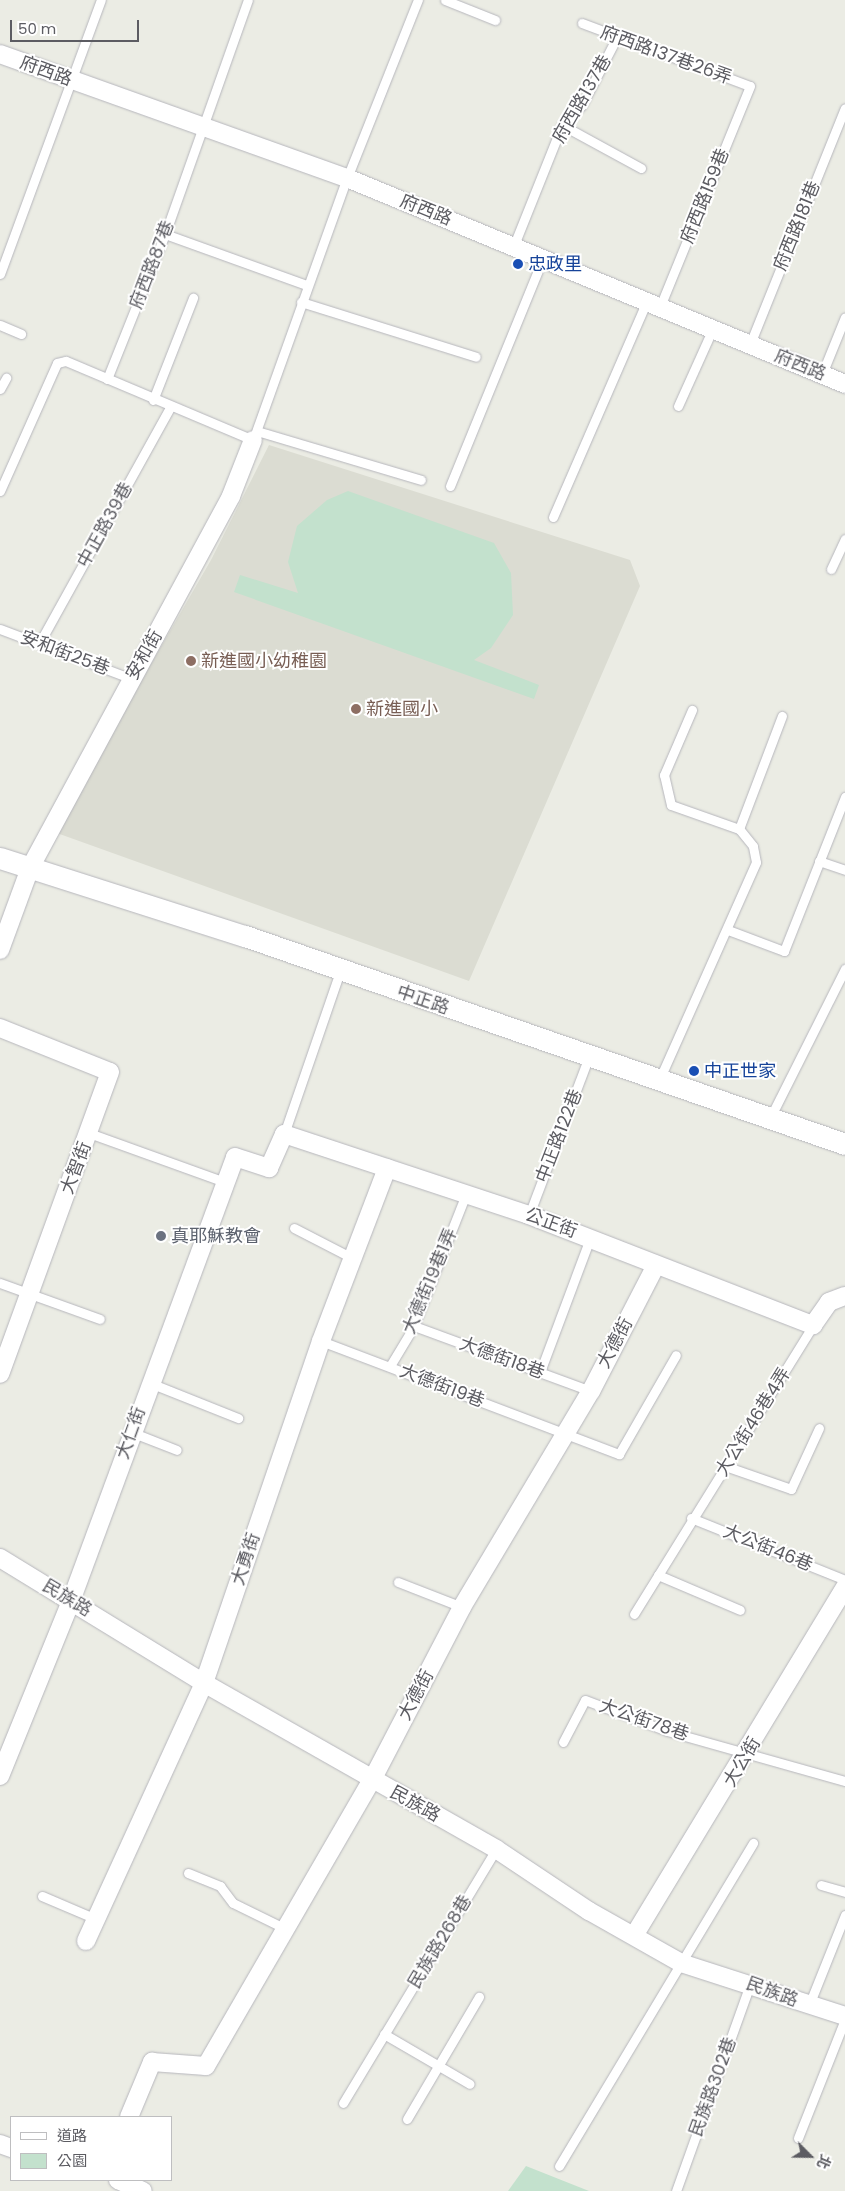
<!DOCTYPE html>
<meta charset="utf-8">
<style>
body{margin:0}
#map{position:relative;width:845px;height:2191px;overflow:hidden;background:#ebece4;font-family:Poppins,"Noto Sans TC",sans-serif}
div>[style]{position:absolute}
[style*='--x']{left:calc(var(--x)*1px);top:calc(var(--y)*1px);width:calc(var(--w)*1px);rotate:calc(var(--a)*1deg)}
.education>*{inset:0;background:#dbdcd2}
.green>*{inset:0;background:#c3e1cd}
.roads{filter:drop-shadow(0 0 1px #b6b6bc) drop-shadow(0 0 1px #b6b6bc)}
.service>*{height:9px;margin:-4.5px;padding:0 4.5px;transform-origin:4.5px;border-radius:4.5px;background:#fff}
.minor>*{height:18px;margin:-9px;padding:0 9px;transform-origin:9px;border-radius:9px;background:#fff}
.tertiary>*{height:21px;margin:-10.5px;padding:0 10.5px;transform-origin:10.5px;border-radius:10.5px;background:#fff}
.dots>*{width:14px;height:14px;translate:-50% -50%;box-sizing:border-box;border:2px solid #fff;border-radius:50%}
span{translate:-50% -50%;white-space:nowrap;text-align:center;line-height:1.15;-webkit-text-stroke:4px #fff;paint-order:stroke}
.street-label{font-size:18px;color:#5c5c62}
.transit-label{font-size:18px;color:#164399}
.left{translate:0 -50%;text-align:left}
.education-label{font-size:18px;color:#785e54}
.worship-label{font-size:18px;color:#5b616d}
.legend{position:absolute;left:10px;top:2116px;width:162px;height:65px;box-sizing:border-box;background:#fff;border:1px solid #bebec0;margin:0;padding:6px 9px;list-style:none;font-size:15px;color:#5c5c62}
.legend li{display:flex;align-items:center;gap:10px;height:25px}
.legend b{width:25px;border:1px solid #bebec0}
.north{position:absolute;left:785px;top:2131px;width:50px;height:50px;-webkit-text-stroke:4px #fff;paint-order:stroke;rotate:113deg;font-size:14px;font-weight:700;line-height:20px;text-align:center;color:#5c5c62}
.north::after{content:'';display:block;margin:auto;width:18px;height:22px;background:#5c5c62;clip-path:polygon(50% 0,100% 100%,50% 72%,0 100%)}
.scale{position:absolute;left:10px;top:20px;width:129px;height:22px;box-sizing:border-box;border:2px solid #5c5c62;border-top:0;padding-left:6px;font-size:15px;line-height:18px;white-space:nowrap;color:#5c5c62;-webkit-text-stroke:4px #fff;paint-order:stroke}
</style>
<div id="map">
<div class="education">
<i style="clip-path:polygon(269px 445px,630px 560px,640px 586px,469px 981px,54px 832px,211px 560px)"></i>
</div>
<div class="green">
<i style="clip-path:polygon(348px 491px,494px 543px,511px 573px,513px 615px,491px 648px,474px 660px,539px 685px,534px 699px,234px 592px,240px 575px,298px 593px,288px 562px,297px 526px,327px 500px)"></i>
<i style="clip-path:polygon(526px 2166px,589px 2191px,508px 2191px)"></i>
</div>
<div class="roads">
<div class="service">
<i style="--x:445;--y:0;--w:54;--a:21.8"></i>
<i style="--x:582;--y:23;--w:179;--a:20.6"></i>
<i style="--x:750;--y:86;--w:238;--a:112.2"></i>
<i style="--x:562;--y:125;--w:90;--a:28.6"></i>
<i style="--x:165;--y:234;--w:151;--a:19.8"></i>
<i style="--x:514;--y:245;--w:129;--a:-68.2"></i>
<i style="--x:562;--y:125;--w:28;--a:-45"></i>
<i style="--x:582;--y:105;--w:76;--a:-62.8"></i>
<i style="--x:0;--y:274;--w:292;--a:-69.8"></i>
<i style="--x:301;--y:302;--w:183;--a:17.4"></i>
<i style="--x:0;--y:325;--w:23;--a:23"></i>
<i style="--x:750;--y:344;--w:254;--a:-68.1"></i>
<i style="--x:822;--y:374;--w:61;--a:-68"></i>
<i style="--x:107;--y:379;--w:156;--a:-68.2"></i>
<i style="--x:165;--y:234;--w:248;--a:-70.5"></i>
<i style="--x:0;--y:389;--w:13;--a:-61"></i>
<i style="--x:153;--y:400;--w:110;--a:-68.6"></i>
<i style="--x:678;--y:406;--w:85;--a:-65.8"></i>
<i style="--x:257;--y:431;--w:171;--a:16.6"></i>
<i style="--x:450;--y:486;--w:246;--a:-67.8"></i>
<i style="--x:0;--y:491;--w:140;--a:-66"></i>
<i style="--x:57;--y:363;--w:9;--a:-13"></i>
<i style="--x:66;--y:361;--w:203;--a:22.9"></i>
<i style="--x:253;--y:440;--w:278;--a:-70.3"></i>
<i style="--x:347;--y:178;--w:192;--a:-68.3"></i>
<i style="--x:553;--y:517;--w:236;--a:-66.5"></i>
<i style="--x:831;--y:569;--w:33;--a:-65"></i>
<i style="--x:0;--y:629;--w:139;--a:20.7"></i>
<i style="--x:40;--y:642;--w:269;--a:-61"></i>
<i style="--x:739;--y:829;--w:121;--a:-69.2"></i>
<i style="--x:819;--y:861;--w:28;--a:19"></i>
<i style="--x:728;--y:930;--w:60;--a:20.6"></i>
<i style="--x:784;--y:951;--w:166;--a:-68.4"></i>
<i style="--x:660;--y:1078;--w:236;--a:-66"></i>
<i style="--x:756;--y:862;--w:16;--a:-101"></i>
<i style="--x:753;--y:846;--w:22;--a:-129"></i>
<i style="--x:739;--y:829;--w:72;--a:-160.6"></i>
<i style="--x:671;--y:805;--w:31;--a:-103"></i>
<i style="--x:664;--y:775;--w:71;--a:-66.7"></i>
<i style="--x:770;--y:1118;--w:167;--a:-63.3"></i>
<i style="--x:89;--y:1133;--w:145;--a:19.8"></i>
<i style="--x:284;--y:1134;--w:172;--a:-71"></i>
<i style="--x:529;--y:1215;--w:170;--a:-69.3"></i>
<i style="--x:294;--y:1228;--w:65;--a:27.3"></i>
<i style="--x:0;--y:1283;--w:106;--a:19.8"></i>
<i style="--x:414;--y:1326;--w:189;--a:20.2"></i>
<i style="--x:321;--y:1341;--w:319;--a:20.8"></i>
<i style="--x:619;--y:1454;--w:114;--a:-60.1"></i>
<i style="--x:390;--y:1366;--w:47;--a:-59"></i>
<i style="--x:414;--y:1326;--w:142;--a:-68.5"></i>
<i style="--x:540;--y:1372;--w:143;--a:-69.5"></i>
<i style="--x:150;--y:1383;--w:95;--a:21.7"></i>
<i style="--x:131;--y:1432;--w:49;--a:21.4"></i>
<i style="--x:725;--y:1466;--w:70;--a:19.2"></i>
<i style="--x:791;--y:1489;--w:67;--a:-65.3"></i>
<i style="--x:691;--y:1518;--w:166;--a:21.9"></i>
<i style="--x:658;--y:1575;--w:89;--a:23.1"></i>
<i style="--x:398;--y:1582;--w:69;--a:21.3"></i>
<i style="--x:634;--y:1614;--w:340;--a:-58.2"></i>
<i style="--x:563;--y:1742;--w:47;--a:-62.4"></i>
<i style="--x:585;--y:1700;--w:88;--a:20.7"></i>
<i style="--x:667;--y:1731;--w:185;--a:15.7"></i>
<i style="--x:188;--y:1873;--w:35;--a:22"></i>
<i style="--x:220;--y:1886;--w:21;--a:53"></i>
<i style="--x:233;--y:1903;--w:59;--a:26.1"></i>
<i style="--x:821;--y:1885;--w:25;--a:16"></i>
<i style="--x:42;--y:1896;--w:59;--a:23.1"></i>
<i style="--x:809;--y:2005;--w:97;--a:-68.2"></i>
<i style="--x:384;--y:2034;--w:99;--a:30.2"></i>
<i style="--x:343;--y:2103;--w:297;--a:-58.9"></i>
<i style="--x:407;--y:2119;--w:142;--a:-59.5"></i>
<i style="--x:798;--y:2138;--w:128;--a:-68.4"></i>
<i style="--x:559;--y:2166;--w:377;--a:-59"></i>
<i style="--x:676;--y:2191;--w:220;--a:-70.3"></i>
</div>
<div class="minor">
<i style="--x:0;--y:54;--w:368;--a:19.7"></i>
<i style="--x:347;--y:178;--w:539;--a:22.47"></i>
<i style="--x:0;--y:950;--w:87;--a:-69.9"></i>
<i style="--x:30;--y:868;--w:423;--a:-61.6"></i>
<i style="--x:231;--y:496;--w:60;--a:-68.6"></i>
<i style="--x:0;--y:1028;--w:118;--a:21.8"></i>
<i style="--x:110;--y:1072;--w:321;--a:110"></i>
<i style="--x:0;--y:1558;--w:239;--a:31.5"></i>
<i style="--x:204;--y:1683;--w:336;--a:29.6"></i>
<i style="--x:496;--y:1849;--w:112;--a:33.7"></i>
<i style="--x:589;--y:1911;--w:106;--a:29.5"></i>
<i style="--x:681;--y:1963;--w:172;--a:17.9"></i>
<i style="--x:0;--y:1776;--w:189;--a:-67.9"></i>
<i style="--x:71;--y:1601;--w:473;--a:-69.7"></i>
<i style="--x:235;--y:1157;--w:36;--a:18"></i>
<i style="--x:269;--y:1168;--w:37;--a:-66"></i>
<i style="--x:284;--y:1134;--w:258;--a:18.3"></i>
<i style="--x:529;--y:1215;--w:305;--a:21.2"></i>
<i style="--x:813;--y:1325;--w:28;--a:-55"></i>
<i style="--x:829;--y:1302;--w:17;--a:-21"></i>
<i style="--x:635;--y:1934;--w:406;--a:-58.8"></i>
<i style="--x:86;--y:1941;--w:284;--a:-65.4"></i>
<i style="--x:204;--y:1683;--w:361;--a:-71.1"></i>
<i style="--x:321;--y:1341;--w:185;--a:-69.1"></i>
<i style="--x:129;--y:2117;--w:60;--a:-67.3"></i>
<i style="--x:152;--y:2062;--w:54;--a:4.2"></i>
<i style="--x:206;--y:2066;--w:331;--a:-59.9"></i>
<i style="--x:372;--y:1780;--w:195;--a:-62.5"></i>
<i style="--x:462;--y:1607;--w:252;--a:-59.2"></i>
<i style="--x:591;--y:1391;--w:142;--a:-62.7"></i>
<i style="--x:0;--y:2144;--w:12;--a:20"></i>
<i style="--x:118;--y:2180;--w:27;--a:24"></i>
</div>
<div class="tertiary">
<i style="--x:0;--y:858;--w:257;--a:17.7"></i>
<i style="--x:245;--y:936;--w:635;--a:19.12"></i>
</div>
</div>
<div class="dots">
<i style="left:518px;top:264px;background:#1a4fb4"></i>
<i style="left:191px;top:661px;background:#8d6e63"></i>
<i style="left:356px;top:709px;background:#8d6e63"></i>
<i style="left:694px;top:1071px;background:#1a4fb4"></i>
<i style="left:161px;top:1236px;background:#6b7280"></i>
</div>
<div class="street-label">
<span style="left:666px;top:55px;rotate:20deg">府西路137巷26弄</span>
<span style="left:46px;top:71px;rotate:20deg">府西路</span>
<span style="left:582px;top:99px;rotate:-60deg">府西路137巷</span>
<span style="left:705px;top:196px;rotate:-68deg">府西路159巷</span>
<span style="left:426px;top:210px;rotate:22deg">府西路</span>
<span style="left:797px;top:226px;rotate:-68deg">府西路181巷</span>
<span style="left:152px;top:265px;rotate:-69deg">府西路87巷</span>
<span style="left:800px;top:365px;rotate:22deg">府西路</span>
<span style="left:105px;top:525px;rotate:-61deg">中正路39巷</span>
<span style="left:65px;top:653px;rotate:21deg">安和街25巷</span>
<span style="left:144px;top:655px;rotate:-60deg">安和街</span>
<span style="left:423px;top:1000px;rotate:19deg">中正路</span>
<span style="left:559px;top:1136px;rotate:-69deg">中正路122巷</span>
<span style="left:76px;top:1168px;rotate:-69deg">大智街</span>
<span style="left:551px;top:1223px;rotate:20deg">公正街</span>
<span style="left:430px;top:1281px;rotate:-67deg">大德街19巷1弄</span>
<span style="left:615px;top:1343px;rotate:-62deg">大德街</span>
<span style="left:502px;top:1358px;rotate:20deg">大德街18巷</span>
<span style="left:442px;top:1386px;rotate:21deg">大德街19巷</span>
<span style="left:753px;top:1422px;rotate:-58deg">大公街46巷4弄</span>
<span style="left:131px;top:1433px;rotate:-70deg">大仁街</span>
<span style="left:768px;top:1548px;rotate:22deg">大公街46巷</span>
<span style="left:246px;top:1559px;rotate:-71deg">大勇街</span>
<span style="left:67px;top:1598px;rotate:31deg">民族路</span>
<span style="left:416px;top:1695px;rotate:-62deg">大德街</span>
<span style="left:644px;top:1720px;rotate:19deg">大公街78巷</span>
<span style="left:742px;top:1762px;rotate:-59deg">大公街</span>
<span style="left:415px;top:1804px;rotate:29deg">民族路</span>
<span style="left:440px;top:1942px;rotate:-59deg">民族路268巷</span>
<span style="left:772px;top:1992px;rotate:20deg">民族路</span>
<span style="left:713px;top:2087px;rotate:-70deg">民族路302巷</span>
</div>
<div class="transit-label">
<span class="left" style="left:528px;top:264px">忠政里</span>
<span class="left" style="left:704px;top:1071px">中正世家</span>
</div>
<div class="education-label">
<span class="left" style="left:201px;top:661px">新進國小幼稚園</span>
<span class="left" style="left:366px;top:709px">新進國小</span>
</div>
<div class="worship-label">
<span class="left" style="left:171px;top:1236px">真耶穌教會</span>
</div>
<ul class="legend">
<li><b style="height:6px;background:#fff"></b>道路</li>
<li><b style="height:14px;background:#c3e1cd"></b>公園</li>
</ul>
<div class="north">北</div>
<div class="scale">50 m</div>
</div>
